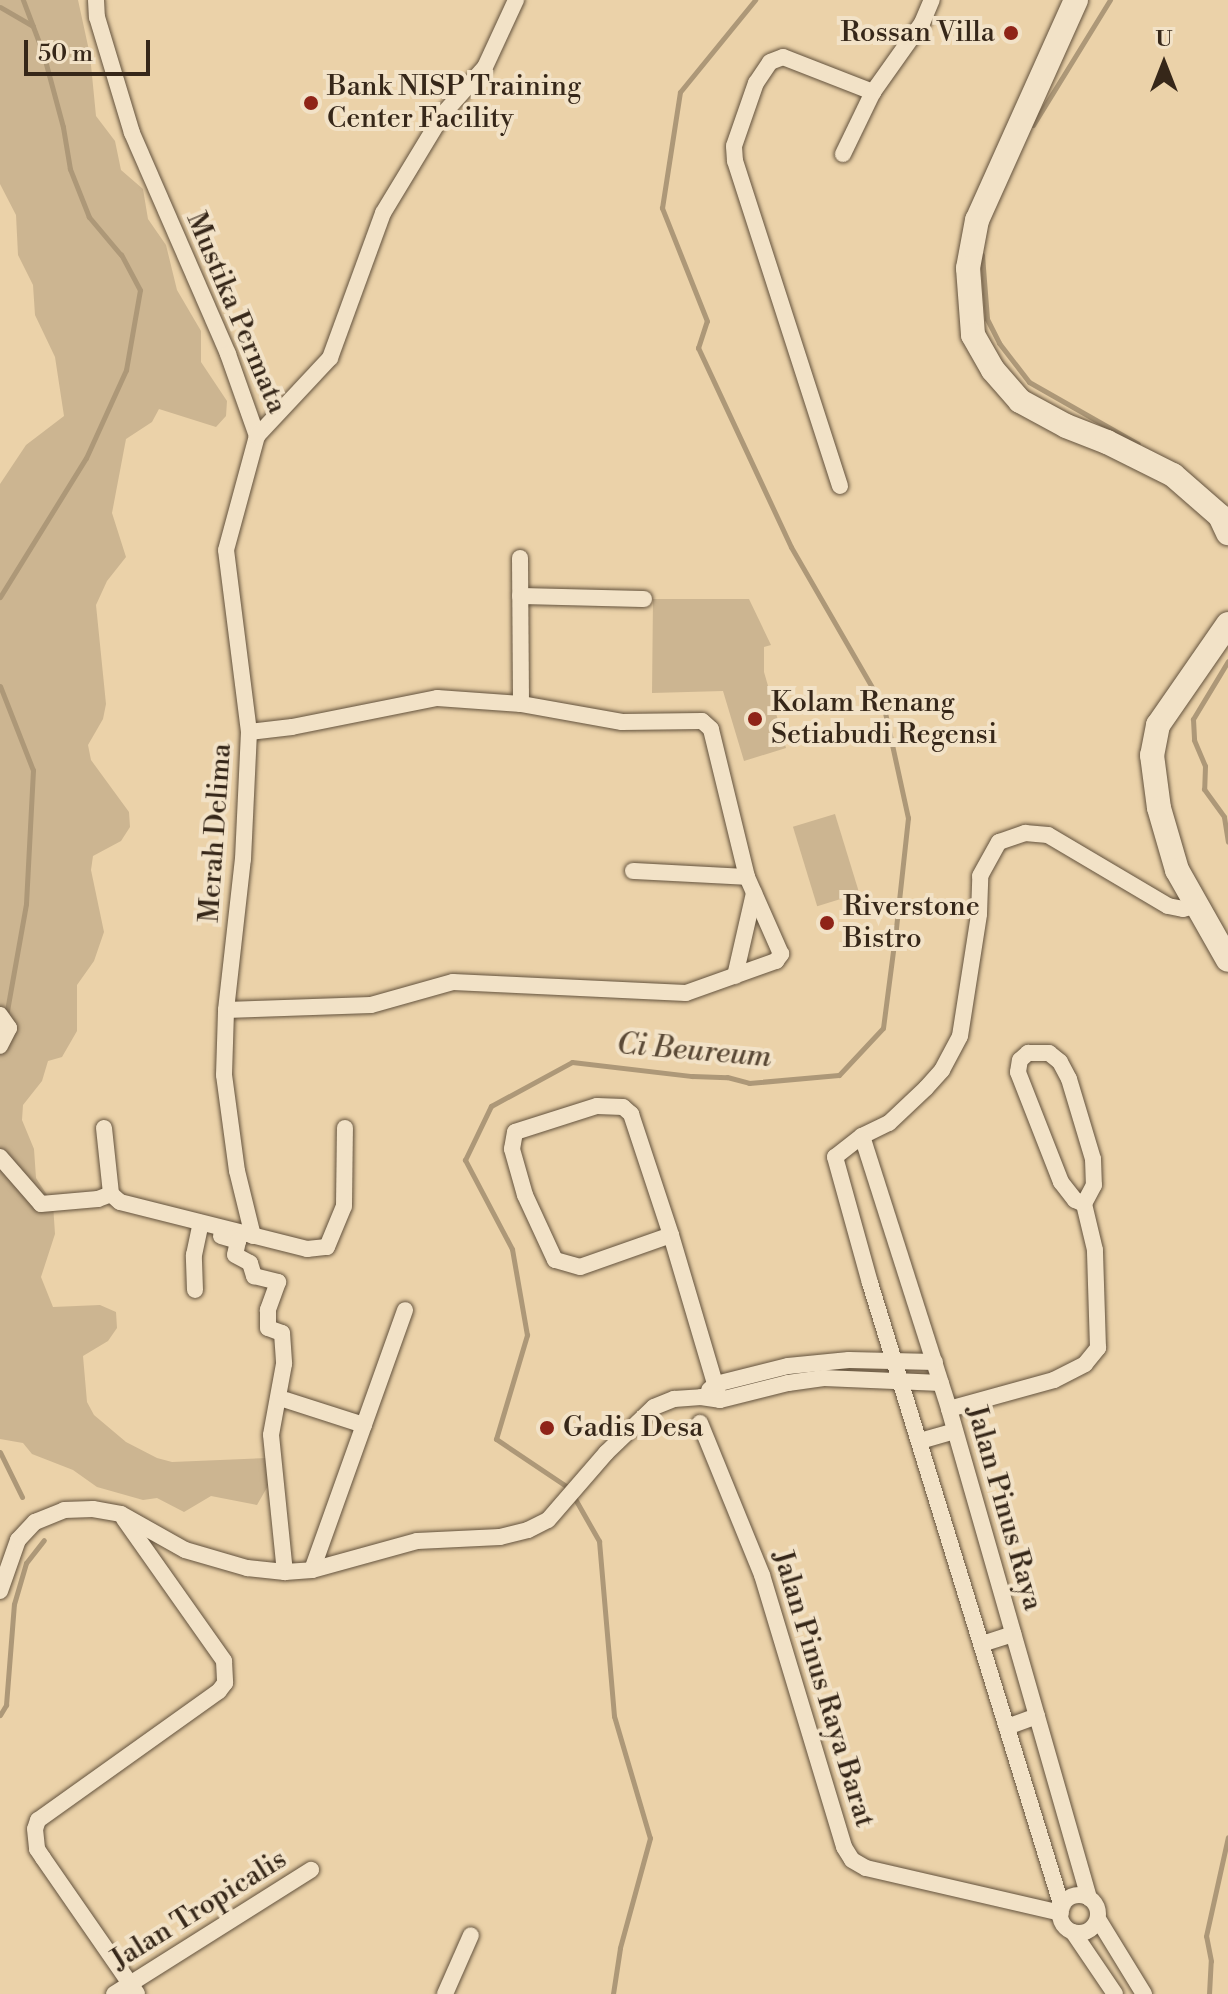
<!DOCTYPE html>
<style>
body{margin:0}
#map{position:relative;width:1228px;height:1994px;overflow:hidden;background:#ebd2a9;font-family:"Libre Bodoni",serif}
div>[style]{position:absolute}
[style*='--x']{left:calc(var(--x)*1px);top:calc(var(--y)*1px);width:calc(var(--w)*1px);rotate:calc(var(--a)*1deg)}
.green>*{inset:0;background:#ccb591;transform-origin:0 0}
.stream>*{height:5px;margin:-2.5px;padding:0 2.5px;transform-origin:2.5px;border-radius:2.5px;background:#ad9878}
.roads{filter:drop-shadow(0 0 2px #63523d) drop-shadow(0 0 2px #63523d)}
.street>*{height:16px;margin:-8px;padding:0 8px;transform-origin:8px;border-radius:8px;background:#f2e2c7}
.street>.ring{margin:-8px;padding:0;box-sizing:content-box;background:none;border:16px solid #f2e2c7;border-radius:50%}
.secondary>*{height:24px;margin:-12px;padding:0 12px;transform-origin:12px;border-radius:12px;background:#f2e2c7}
.dots>*{width:22px;height:22px;translate:-50% -50%;box-sizing:border-box;border:4px solid #f2e2c7;border-radius:50%}
span{translate:-50% -50%;white-space:nowrap;text-align:center;line-height:1.15;-webkit-text-stroke:8px #f2e2c7;paint-order:stroke}
.poi-label{font-size:28px;color:#362719}
.right{translate:-100% -50%;text-align:right}
.left{translate:0 -50%;text-align:left}
.street-label{font-size:28px;color:#362719}
.water-label{font-size:30px;color:#5a4936;font-style:italic}
.north{position:absolute;left:1124px;top:24px;width:80px;height:80px;-webkit-text-stroke:6px #f2e2c7;paint-order:stroke;rotate:0deg;font-size:22px;font-weight:700;line-height:32px;text-align:center;color:#362719}
.north::after{content:'';display:block;margin:auto;width:28px;height:36px;background:#362719;clip-path:polygon(50% 0,100% 100%,50% 72%,0 100%)}
.scale{position:absolute;left:24px;top:40px;width:126px;height:36px;box-sizing:border-box;border:4px solid #362719;border-top:0;padding-left:10px;font-size:24px;line-height:28px;white-space:nowrap;color:#362719;-webkit-text-stroke:6px #f2e2c7;paint-order:stroke}
</style>
<div id="map">
<div class="green">
<i style="clip-path:polygon(0 0,78px 0,90px 55px,96px 116px,115px 141px,121px 170px,143px 189px,148px 219px,166px 245px,177px 290px,201px 331px,201px 362px,227px 401px,226px 416px,216px 427px,159px 409px,152px 422px,126px 439px,112px 513px,126px 557px,107px 581px,96px 605px,106px 704px,103px 719px,88px 745px,91px 760px,129px 812px,130px 827px,121px 841px,93px 856px,91px 870px,104px 932px,94px 961px,77px 985px,77px 1031px,62px 1057px,48px 1061px,42px 1081px,23px 1105px,22px 1120px,34px 1149px,36px 1178px,53px 1204px,55px 1234px,41px 1277px,53px 1307px,100px 1305px,116px 1312px,117px 1328px,108px 1341px,83px 1356px,87px 1402px,94px 1415px,126px 1442px,157px 1458px,172px 1462px,267px 1458px,277px 1470px,257px 1505px,211px 1496px,184px 1512px,157px 1498px,143px 1500px,97px 1487px,73px 1470px,32px 1454px,23px 1443px,0 1439px,0 484px,26px 445px,64px 416px,55px 357px,35px 315px,33px 285px,18px 255px,16px 215px,0 184px)"></i>
<i style="clip-path:polygon(653px 599px,749px 599px,771px 645px,764px 647px,764px 672px,786px 748px,744px 761px,723px 691px,652px 693px)"></i>
<i style="left:835px;top:814px;width:83px;height:44px;rotate:73deg"></i>
</div>
<div class="stream">
<i style="--x:0;--y:7;--w:38;--a:30"></i>
<i style="--x:1033;--y:125;--w:147;--a:-58.4"></i>
<i style="--x:982;--y:255;--w:64;--a:85.5"></i>
<i style="--x:987;--y:319;--w:27;--a:63"></i>
<i style="--x:999;--y:343;--w:49;--a:52.4"></i>
<i style="--x:1029;--y:382;--w:125;--a:29.6"></i>
<i style="--x:0;--y:597;--w:163;--a:-58.3"></i>
<i style="--x:86;--y:458;--w:97;--a:-65.6"></i>
<i style="--x:126;--y:370;--w:81;--a:-80.1"></i>
<i style="--x:140;--y:290;--w:40;--a:-118"></i>
<i style="--x:121;--y:255;--w:50;--a:-130.1"></i>
<i style="--x:89;--y:217;--w:52;--a:-111.6"></i>
<i style="--x:70;--y:169;--w:43;--a:-99.5"></i>
<i style="--x:63;--y:127;--w:77;--a:-105.1"></i>
<i style="--x:43;--y:53;--w:57;--a:-110.7"></i>
<i style="--x:1228;--y:661;--w:68;--a:121.1"></i>
<i style="--x:1193;--y:719;--w:21;--a:87"></i>
<i style="--x:1194;--y:740;--w:28;--a:67"></i>
<i style="--x:1205;--y:766;--w:23;--a:92"></i>
<i style="--x:1204;--y:789;--w:34;--a:54"></i>
<i style="--x:1224;--y:817;--w:25;--a:81"></i>
<i style="--x:0;--y:686;--w:90;--a:68.6"></i>
<i style="--x:33;--y:770;--w:134;--a:93"></i>
<i style="--x:26;--y:904;--w:114;--a:100.1"></i>
<i style="--x:0;--y:1452;--w:50;--a:63.9"></i>
<i style="--x:569;--y:1488;--w:88;--a:-146.1"></i>
<i style="--x:496;--y:1439;--w:109;--a:-73.4"></i>
<i style="--x:527;--y:1335;--w:87;--a:-99.9"></i>
<i style="--x:512;--y:1249;--w:101;--a:-117.8"></i>
<i style="--x:465;--y:1160;--w:60;--a:-64.3"></i>
<i style="--x:491;--y:1106;--w:92;--a:-28.5"></i>
<i style="--x:572;--y:1062;--w:121;--a:6.7"></i>
<i style="--x:692;--y:1076;--w:35;--a:2"></i>
<i style="--x:727;--y:1077;--w:23;--a:15"></i>
<i style="--x:749;--y:1083;--w:90;--a:-5.1"></i>
<i style="--x:839;--y:1075;--w:64;--a:-46.9"></i>
<i style="--x:883;--y:1028;--w:101;--a:-82.6"></i>
<i style="--x:896;--y:928;--w:111;--a:-83.8"></i>
<i style="--x:908;--y:818;--w:113;--a:-102.3"></i>
<i style="--x:884;--y:708;--w:186;--a:-120"></i>
<i style="--x:791;--y:547;--w:220;--a:-115"></i>
<i style="--x:698;--y:348;--w:28;--a:-72"></i>
<i style="--x:707;--y:321;--w:122;--a:-111.7"></i>
<i style="--x:662;--y:208;--w:117;--a:-81.2"></i>
<i style="--x:680;--y:92;--w:119;--a:-50.8"></i>
<i style="--x:574;--y:1497;--w:51;--a:60.4"></i>
<i style="--x:599;--y:1541;--w:176;--a:85.1"></i>
<i style="--x:614;--y:1716;--w:127;--a:73.6"></i>
<i style="--x:650;--y:1838;--w:114;--a:105.3"></i>
<i style="--x:620;--y:1948;--w:47;--a:98.7"></i>
<i style="--x:0;--y:1715;--w:12;--a:-59"></i>
<i style="--x:6;--y:1705;--w:101;--a:-85.5"></i>
<i style="--x:14;--y:1604;--w:43;--a:-73.7"></i>
<i style="--x:26;--y:1563;--w:29;--a:-52"></i>
<i style="--x:1209;--y:1994;--w:33;--a:-87"></i>
<i style="--x:1211;--y:1961;--w:25;--a:-101"></i>
<i style="--x:1206;--y:1936;--w:101;--a:-77.5"></i>
</div>
<div class="roads">
<div class="street">
<i style="--x:96;--y:0;--w:17;--a:87"></i>
<i style="--x:97;--y:17;--w:121;--a:73.2"></i>
<i style="--x:132;--y:133;--w:241;--a:66.5"></i>
<i style="--x:228;--y:354;--w:87;--a:70.5"></i>
<i style="--x:843;--y:154;--w:69;--a:-64.2"></i>
<i style="--x:840;--y:486;--w:342;--a:-107.9"></i>
<i style="--x:735;--y:161;--w:15;--a:-94"></i>
<i style="--x:734;--y:146;--w:67;--a:-70.8"></i>
<i style="--x:756;--y:83;--w:25;--a:-56"></i>
<i style="--x:770;--y:62;--w:14;--a:-21"></i>
<i style="--x:783;--y:57;--w:97;--a:21.3"></i>
<i style="--x:873;--y:92;--w:85;--a:-54.6"></i>
<i style="--x:922;--y:23;--w:25;--a:-67"></i>
<i style="--x:520;--y:558;--w:146;--a:89.6"></i>
<i style="--x:520;--y:596;--w:124;--a:1.4"></i>
<i style="--x:633;--y:871;--w:114;--a:3"></i>
<i style="--x:735;--y:976;--w:85;--a:-77.1"></i>
<i style="--x:226;--y:1010;--w:145;--a:-2"></i>
<i style="--x:371;--y:1005;--w:85;--a:-15.7"></i>
<i style="--x:453;--y:982;--w:233;--a:2.7"></i>
<i style="--x:686;--y:993;--w:96;--a:-19.6"></i>
<i style="--x:776;--y:961;--w:9;--a:-54"></i>
<i style="--x:781;--y:954;--w:84;--a:-113.8"></i>
<i style="--x:747;--y:877;--w:152;--a:-103.7"></i>
<i style="--x:711;--y:729;--w:12;--a:-138"></i>
<i style="--x:702;--y:721;--w:80;--a:179.3"></i>
<i style="--x:622;--y:722;--w:103;--a:-169.9"></i>
<i style="--x:521;--y:704;--w:84;--a:-175.9"></i>
<i style="--x:437;--y:698;--w:148;--a:168.7"></i>
<i style="--x:292;--y:727;--w:43;--a:173.4"></i>
<i style="--x:0;--y:1015;--w:16;--a:55"></i>
<i style="--x:9;--y:1028;--w:20;--a:117"></i>
<i style="--x:104;--y:1128;--w:66;--a:83.9"></i>
<i style="--x:111;--y:1194;--w:12;--a:42"></i>
<i style="--x:120;--y:1202;--w:193;--a:14.1"></i>
<i style="--x:307;--y:1249;--w:20;--a:-6"></i>
<i style="--x:327;--y:1247;--w:44;--a:-67.5"></i>
<i style="--x:344;--y:1206;--w:78;--a:-89.3"></i>
<i style="--x:862;--y:1136;--w:287;--a:72.3"></i>
<i style="--x:949;--y:1409;--w:509;--a:74.02"></i>
<i style="--x:0;--y:1157;--w:62;--a:48.9"></i>
<i style="--x:41;--y:1204;--w:57;--a:-5"></i>
<i style="--x:98;--y:1199;--w:14;--a:-21"></i>
<i style="--x:671;--y:1235;--w:96;--a:160.6"></i>
<i style="--x:580;--y:1267;--w:26;--a:-164"></i>
<i style="--x:555;--y:1260;--w:72;--a:-114.8"></i>
<i style="--x:525;--y:1195;--w:48;--a:-105.8"></i>
<i style="--x:512;--y:1149;--w:17;--a:-80"></i>
<i style="--x:515;--y:1132;--w:86;--a:-17.6"></i>
<i style="--x:597;--y:1106;--w:26;--a:2"></i>
<i style="--x:623;--y:1107;--w:11;--a:41"></i>
<i style="--x:631;--y:1114;--w:127;--a:71.7"></i>
<i style="--x:671;--y:1235;--w:172;--a:73.5"></i>
<i style="--x:221;--y:1236;--w:18;--a:16"></i>
<i style="--x:238;--y:1241;--w:14;--a:102"></i>
<i style="--x:235;--y:1255;--w:17;--a:28"></i>
<i style="--x:250;--y:1263;--w:14;--a:73"></i>
<i style="--x:254;--y:1276;--w:25;--a:14"></i>
<i style="--x:278;--y:1282;--w:30;--a:110"></i>
<i style="--x:268;--y:1310;--w:18;--a:90"></i>
<i style="--x:268;--y:1328;--w:15;--a:20"></i>
<i style="--x:282;--y:1333;--w:31;--a:86"></i>
<i style="--x:284;--y:1364;--w:72;--a:100.4"></i>
<i style="--x:271;--y:1435;--w:138;--a:84.2"></i>
<i style="--x:253;--y:1236;--w:67;--a:-103.8"></i>
<i style="--x:237;--y:1171;--w:97;--a:-97.7"></i>
<i style="--x:224;--y:1075;--w:65;--a:-88.2"></i>
<i style="--x:226;--y:1010;--w:152;--a:-83.6"></i>
<i style="--x:243;--y:859;--w:127;--a:-87.3"></i>
<i style="--x:249;--y:732;--w:183;--a:-97.2"></i>
<i style="--x:226;--y:550;--w:118;--a:-74.8"></i>
<i style="--x:257;--y:436;--w:107;--a:-46.9"></i>
<i style="--x:330;--y:358;--w:154;--a:-69.9"></i>
<i style="--x:383;--y:213;--w:116;--a:-58.8"></i>
<i style="--x:443;--y:114;--w:63;--a:-48.2"></i>
<i style="--x:485;--y:67;--w:74;--a:-65.2"></i>
<i style="--x:195;--y:1290;--w:35;--a:-92"></i>
<i style="--x:194;--y:1255;--w:33;--a:-78"></i>
<i style="--x:709;--y:1390;--w:9;--a:-41"></i>
<i style="--x:716;--y:1384;--w:74;--a:-14"></i>
<i style="--x:788;--y:1366;--w:61;--a:-5.6"></i>
<i style="--x:849;--y:1360;--w:86;--a:1.3"></i>
<i style="--x:286;--y:1400;--w:82;--a:17.8"></i>
<i style="--x:949;--y:1409;--w:109;--a:-15.4"></i>
<i style="--x:1054;--y:1380;--w:35;--a:-27"></i>
<i style="--x:1085;--y:1364;--w:21;--a:-51"></i>
<i style="--x:1098;--y:1348;--w:98;--a:-91.8"></i>
<i style="--x:1095;--y:1250;--w:47;--a:-103.4"></i>
<i style="--x:1084;--y:1204;--w:10;--a:-156"></i>
<i style="--x:1075;--y:1200;--w:23;--a:-128"></i>
<i style="--x:1061;--y:1182;--w:118;--a:-111.4"></i>
<i style="--x:1018;--y:1072;--w:12;--a:-81"></i>
<i style="--x:1020;--y:1060;--w:11;--a:-41"></i>
<i style="--x:1028;--y:1053;--w:21;--a:0"></i>
<i style="--x:1049;--y:1053;--w:14;--a:39"></i>
<i style="--x:1060;--y:1062;--w:19;--a:62"></i>
<i style="--x:1069;--y:1079;--w:84;--a:73.3"></i>
<i style="--x:1093;--y:1159;--w:26;--a:88"></i>
<i style="--x:1094;--y:1185;--w:21;--a:118"></i>
<i style="--x:700;--y:1423;--w:164;--a:67.8"></i>
<i style="--x:762;--y:1575;--w:284;--a:73.2"></i>
<i style="--x:844;--y:1847;--w:15;--a:58"></i>
<i style="--x:852;--y:1860;--w:16;--a:30"></i>
<i style="--x:866;--y:1868;--w:200;--a:13"></i>
<i style="--x:920;--y:1441;--w:36;--a:-16"></i>
<i style="--x:124;--y:1519;--w:174;--a:54.8"></i>
<i style="--x:224;--y:1661;--w:22;--a:87"></i>
<i style="--x:225;--y:1683;--w:10;--a:127"></i>
<i style="--x:219;--y:1691;--w:222;--a:144.5"></i>
<i style="--x:38;--y:1820;--w:9;--a:108"></i>
<i style="--x:35;--y:1829;--w:20;--a:84"></i>
<i style="--x:37;--y:1849;--w:11;--a:56"></i>
<i style="--x:43;--y:1858;--w:165;--a:55.3"></i>
<i style="--x:312;--y:1570;--w:276;--a:-70.3"></i>
<i style="--x:0;--y:1591;--w:54;--a:-70.6"></i>
<i style="--x:18;--y:1540;--w:25;--a:-47"></i>
<i style="--x:35;--y:1522;--w:31;--a:-22"></i>
<i style="--x:64;--y:1510;--w:29;--a:-2"></i>
<i style="--x:93;--y:1509;--w:28;--a:10"></i>
<i style="--x:121;--y:1514;--w:73;--a:29.4"></i>
<i style="--x:185;--y:1550;--w:65;--a:16.2"></i>
<i style="--x:247;--y:1568;--w:38;--a:6"></i>
<i style="--x:285;--y:1572;--w:27;--a:-4"></i>
<i style="--x:312;--y:1570;--w:109;--a:-15.4"></i>
<i style="--x:417;--y:1541;--w:83;--a:-2.8"></i>
<i style="--x:500;--y:1537;--w:29;--a:-14"></i>
<i style="--x:528;--y:1530;--w:22;--a:-27"></i>
<i style="--x:548;--y:1520;--w:89;--a:-49.1"></i>
<i style="--x:606;--y:1453;--w:66;--a:-43.8"></i>
<i style="--x:654;--y:1407;--w:22;--a:-22"></i>
<i style="--x:674;--y:1399;--w:27;--a:-4"></i>
<i style="--x:701;--y:1397;--w:19;--a:9"></i>
<i style="--x:720;--y:1400;--w:70;--a:-14"></i>
<i style="--x:788;--y:1383;--w:36;--a:-8"></i>
<i style="--x:824;--y:1378;--w:117;--a:2.4"></i>
<i style="--x:982;--y:1644;--w:33;--a:-18"></i>
<i style="--x:1007;--y:1727;--w:32;--a:-20"></i>
<i class="ring" style="left:1060px;top:1895px;width:22px;height:22px"></i>
<i style="--x:1062;--y:1907;--w:653;--a:-107.1"></i>
<i style="--x:870;--y:1283;--w:131;--a:-105.5"></i>
<i style="--x:835;--y:1157;--w:34;--a:-38"></i>
<i style="--x:862;--y:1136;--w:30;--a:-26"></i>
<i style="--x:889;--y:1123;--w:51;--a:-43.4"></i>
<i style="--x:926;--y:1088;--w:24;--a:-48"></i>
<i style="--x:942;--y:1070;--w:38;--a:-62"></i>
<i style="--x:960;--y:1036;--w:123;--a:-81.1"></i>
<i style="--x:979;--y:914;--w:38;--a:-88"></i>
<i style="--x:980;--y:876;--w:39;--a:-61"></i>
<i style="--x:999;--y:842;--w:28;--a:-19"></i>
<i style="--x:1025;--y:833;--w:23;--a:5"></i>
<i style="--x:1048;--y:835;--w:139;--a:30.6"></i>
<i style="--x:1168;--y:906;--w:15;--a:11"></i>
<i style="--x:1183;--y:909;--w:12;--a:-14"></i>
<i style="--x:1098;--y:1919;--w:88;--a:58.5"></i>
<i style="--x:1073;--y:1932;--w:75;--a:55.9"></i>
<i style="--x:114;--y:1994;--w:233;--a:-32.2"></i>
<i style="--x:445;--y:1994;--w:64;--a:-66.2"></i>
</div>
<div class="secondary">
<i style="--x:1076;--y:0;--w:241;--a:114.2"></i>
<i style="--x:977;--y:220;--w:49;--a:100.6"></i>
<i style="--x:968;--y:268;--w:67;--a:85.7"></i>
<i style="--x:973;--y:335;--w:40;--a:60.3"></i>
<i style="--x:993;--y:370;--w:41;--a:48.9"></i>
<i style="--x:1020;--y:401;--w:52;--a:28.5"></i>
<i style="--x:1066;--y:426;--w:44;--a:21.3"></i>
<i style="--x:1107;--y:442;--w:74;--a:26.6"></i>
<i style="--x:1173;--y:475;--w:62;--a:41.1"></i>
<i style="--x:1220;--y:516;--w:19;--a:65"></i>
<i style="--x:1228;--y:624;--w:123;--a:124.7"></i>
<i style="--x:1158;--y:725;--w:31;--a:101"></i>
<i style="--x:1152;--y:755;--w:53;--a:82.5"></i>
<i style="--x:1159;--y:808;--w:65;--a:73.8"></i>
<i style="--x:1177;--y:870;--w:103;--a:60.5"></i>
</div>
</div>
<div class="dots">
<i style="left:1011px;top:33px;background:#8f2418"></i>
<i style="left:311px;top:103px;background:#8f2418"></i>
<i style="left:755px;top:719px;background:#8f2418"></i>
<i style="left:827px;top:923px;background:#8f2418"></i>
<i style="left:547px;top:1428px;background:#8f2418"></i>
</div>
<div class="poi-label">
<span class="right" style="left:995px;top:33px">Rossan Villa</span>
<span class="left" style="left:327px;top:103px">Bank NISP Training<br>Center Facility</span>
<span class="left" style="left:771px;top:719px">Kolam Renang<br>Setiabudi Regensi</span>
<span class="left" style="left:843px;top:923px">Riverstone<br>Bistro</span>
<span class="left" style="left:563px;top:1428px">Gadis Desa</span>
</div>
<div class="street-label">
<span style="left:236px;top:313px;rotate:67deg">Mustika Permata</span>
<span style="left:216px;top:833px;rotate:-86deg">Merah Delima</span>
<span style="left:1004px;top:1508px;rotate:74deg">Jalan Pinus Raya</span>
<span style="left:823px;top:1689px;rotate:73deg">Jalan Pinus Raya Barat</span>
<span style="left:199px;top:1910px;rotate:-32deg">Jalan Tropicalis</span>
</div>
<div class="water-label">
<span style="left:694px;top:1051px;rotate:5deg">Ci Beureum</span>
</div>
<div class="north">U</div>
<div class="scale">50 m</div>
</div>
